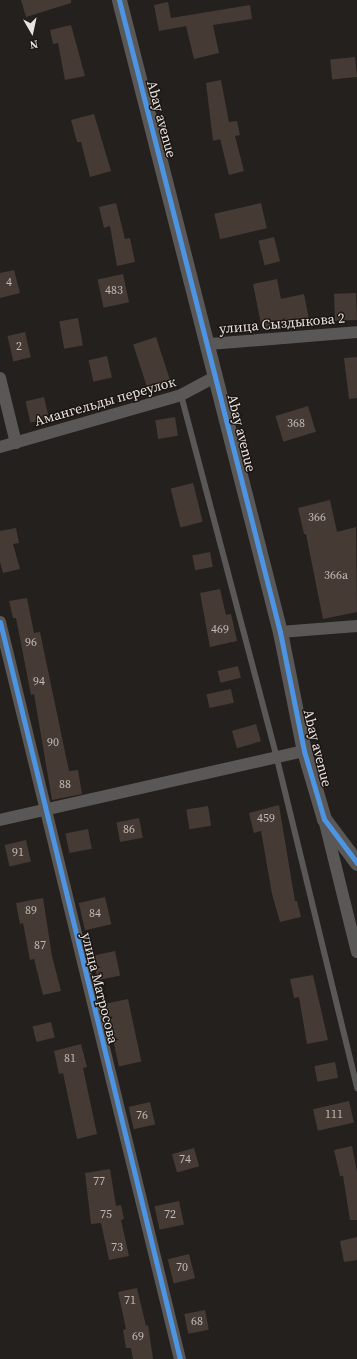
<!DOCTYPE html>
<meta charset="utf-8">
<style>
body{margin:0}
#map{position:relative;width:357px;height:1359px;overflow:hidden;background:#23201e;font-family:"Source Serif 4",serif}
div>[style]{position:absolute}
[style*='--x']{left:calc(var(--x)*1px);top:calc(var(--y)*1px);width:calc(var(--w)*1px);rotate:calc(var(--a)*1deg)}
.building>*{inset:0;background:#463a35;transform-origin:0 0}
.service>*{height:6px;margin:-3px;padding:0 3px;transform-origin:3px;border-radius:3px;background:#595857}
.minor>*{height:12px;margin:-6px;padding:0 6px;transform-origin:6px;border-radius:6px;background:#595857}
.tertiary>*{height:15px;margin:-7.5px;padding:0 7.5px;transform-origin:7.5px;border-radius:7.5px;background:#595857}
.cycleway>*{height:5px;margin:-2.5px;padding:0 2.5px;transform-origin:2.5px;border-radius:2.5px;background:#4d94e3}
span{translate:-50% -50%;white-space:nowrap;text-align:center;line-height:1.15;-webkit-text-stroke:3px #1d1612;paint-order:stroke}
.number-label{font-size:12px;color:#c0bab6}
.number-label span{-webkit-text-stroke-width:0}
.street-label{font-size:14px;color:#e9e4e1}
.north{position:absolute;left:12px;top:12px;width:40px;height:40px;-webkit-text-stroke:3px #1d1612;paint-order:stroke;rotate:171deg;font-size:11px;font-weight:700;line-height:16px;text-align:center;color:#e9e4e1}
.north::after{content:'';display:block;margin:auto;width:14px;height:18px;background:#e9e4e1;clip-path:polygon(50% 0,100% 100%,50% 72%,0 100%)}
</style>
<div id="map">
<div class="building">
<i style="clip-path:polygon(21px 0,71px 0,71px 3px,26px 17px)"></i>
<i style="clip-path:polygon(168px 2px,171px 18px,250px 5px,252px 19px,213px 25px,219px 53px,194px 59px,186px 26px,159px 31px,154px 5px)"></i>
<i style="clip-path:polygon(71px 25px,85px 76px,65px 80px,58px 43px,53px 44px,50px 30px)"></i>
<i style="left:355px;top:57px;width:20px;height:25px;rotate:84deg"></i>
<i style="clip-path:polygon(221px 80px,229px 122px,237px 121px,240px 135px,235px 136px,244px 171px,229px 175px,220px 139px,213px 141px,206px 83px)"></i>
<i style="clip-path:polygon(94px 114px,111px 171px,90px 177px,81px 142px,77px 142px,71px 120px)"></i>
<i style="clip-path:polygon(116px 203px,125px 239px,130px 238px,135px 262px,117px 266px,110px 226px,104px 228px,99px 207px)"></i>
<i style="left:261px;top:203px;width:26px;height:48px;rotate:77deg"></i>
<i style="left:274px;top:237px;width:25px;height:16px;rotate:76deg"></i>
<i style="clip-path:polygon(14px 270px,20px 293px,0 298px,0 273px)"></i>
<i style="left:123px;top:274px;width:29px;height:26px;rotate:78deg"></i>
<i style="clip-path:polygon(277px 279px,281px 299px,304px 294px,309px 319px,262px 329px,253px 284px)"></i>
<i style="left:356px;top:293px;width:27px;height:22px;rotate:88deg"></i>
<i style="left:78px;top:318px;width:28px;height:19px;rotate:80deg"></i>
<i style="left:25px;top:332px;width:26px;height:18px;rotate:77deg"></i>
<i style="left:156px;top:337px;width:46px;height:24px;rotate:72deg"></i>
<i style="left:107px;top:356px;width:22px;height:19px;rotate:77deg"></i>
<i style="clip-path:polygon(357px 357px,357px 398px,349px 399px,344px 358px)"></i>
<i style="left:44px;top:397px;width:22px;height:19px;rotate:77deg"></i>
<i style="left:308px;top:406px;width:27px;height:34px;rotate:73deg"></i>
<i style="left:175px;top:417px;width:19px;height:20px;rotate:81deg"></i>
<i style="left:193px;top:483px;width:40px;height:23px;rotate:76deg"></i>
<i style="clip-path:polygon(330px 500px,337px 532px,356px 527px,357px 612px,323px 619px,306px 534px,304px 534px,298px 508px)"></i>
<i style="clip-path:polygon(16px 528px,19px 543px,13px 544px,20px 569px,3px 573px,0 562px,0 531px)"></i>
<i style="left:210px;top:552px;width:15px;height:18px;rotate:79deg"></i>
<i style="clip-path:polygon(220px 589px,226px 615px,231px 614px,237px 641px,210px 647px,200px 593px)"></i>
<i style="clip-path:polygon(27px 598px,34px 633px,40px 632px,69px 771px,78px 770px,82px 794px,52px 800px,34px 694px,31px 695px,16px 618px,13px 618px,9px 601px)"></i>
<i style="left:238px;top:666px;width:12px;height:21px;rotate:76deg"></i>
<i style="left:231px;top:689px;width:14px;height:25px;rotate:78deg"></i>
<i style="left:256px;top:724px;width:18px;height:25px;rotate:74deg"></i>
<i style="clip-path:polygon(279px 805px,295px 901px,297px 901px,301px 917px,280px 922px,272px 894px,261px 831px,254px 833px,249px 813px)"></i>
<i style="left:208px;top:806px;width:20px;height:22px;rotate:81deg"></i>
<i style="left:139px;top:818px;width:20px;height:23px;rotate:79deg"></i>
<i style="left:88px;top:829px;width:20px;height:23px;rotate:79deg"></i>
<i style="left:26px;top:840px;width:22px;height:22px;rotate:77deg"></i>
<i style="left:105px;top:897px;width:28px;height:27px;rotate:77deg"></i>
<i style="clip-path:polygon(43px 898px,52px 956px,61px 991px,43px 995px,34px 959px,30px 960px,23px 923px,20px 924px,16px 903px)"></i>
<i style="left:115px;top:951px;width:25px;height:23px;rotate:78deg"></i>
<i style="clip-path:polygon(313px 975px,328px 1040px,307px 1044px,299px 997px,294px 998px,290px 979px)"></i>
<i style="left:128px;top:999px;width:64px;height:23px;rotate:78deg"></i>
<i style="left:51px;top:1022px;width:16px;height:19px;rotate:76deg"></i>
<i style="clip-path:polygon(81px 1044px,87px 1067px,83px 1068px,97px 1134px,77px 1139px,63px 1073px,59px 1074px,54px 1051px)"></i>
<i style="left:335px;top:1062px;width:16px;height:21px;rotate:79deg"></i>
<i style="left:349px;top:1101px;width:22px;height:37px;rotate:77deg"></i>
<i style="left:150px;top:1102px;width:23px;height:22px;rotate:77deg"></i>
<i style="clip-path:polygon(352px 1146px,357px 1172px,357px 1220px,350px 1220px,343px 1176px,340px 1176px,334px 1150px)"></i>
<i style="left:194px;top:1148px;width:19px;height:23px;rotate:74deg"></i>
<i style="clip-path:polygon(110px 1169px,116px 1206px,121px 1205px,124px 1219px,121px 1220px,129px 1256px,109px 1260px,101px 1223px,91px 1224px,85px 1173px)"></i>
<i style="left:179px;top:1201px;width:24px;height:25px;rotate:78deg"></i>
<i style="clip-path:polygon(357px 1237px,357px 1260px,344px 1262px,340px 1241px)"></i>
<i style="left:189px;top:1254px;width:25px;height:22px;rotate:76deg"></i>
<i style="clip-path:polygon(137px 1288px,146px 1326px,148px 1325px,153px 1359px,133px 1359px,131px 1348px,126px 1348px,123px 1330px,126px 1329px,118px 1292px)"></i>
<i style="left:205px;top:1310px;width:20px;height:21px;rotate:79deg"></i>
</div>
<div class="service">
<i style="--x:181;--y:395;--w:376;--a:75.2"></i>
<i style="--x:277;--y:759;--w:339;--a:76.3"></i>
</div>
<div class="minor">
<i style="--x:209;--y:344;--w:148;--a:-4.6"></i>
<i style="--x:0;--y:378;--w:67;--a:76.2"></i>
<i style="--x:0;--y:447;--w:188;--a:-16"></i>
<i style="--x:181;--y:395;--w:38;--a:-28"></i>
<i style="--x:0;--y:622;--w:759;--a:76.28"></i>
<i style="--x:280;--y:632;--w:77;--a:-4.5"></i>
<i style="--x:0;--y:820;--w:312;--a:-12.8"></i>
<i style="--x:325;--y:823;--w:133;--a:76.1"></i>
</div>
<div class="tertiary">
<i style="--x:119;--y:0;--w:652;--a:75.71"></i>
<i style="--x:280;--y:632;--w:121;--a:78.6"></i>
<i style="--x:304;--y:751;--w:71;--a:73.6"></i>
<i style="--x:324;--y:819;--w:55;--a:53.1"></i>
</div>
<div class="cycleway">
<i style="--x:119;--y:0;--w:652;--a:75.71"></i>
<i style="--x:280;--y:632;--w:121;--a:78.6"></i>
<i style="--x:304;--y:751;--w:71;--a:73.6"></i>
<i style="--x:324;--y:819;--w:55;--a:53.1"></i>
<i style="--x:0;--y:622;--w:759;--a:76.28"></i>
</div>
<div class="number-label">
<span style="left:9px;top:283px">4</span>
<span style="left:114px;top:291px">483</span>
<span style="left:19px;top:347px">2</span>
<span style="left:296px;top:424px">368</span>
<span style="left:317px;top:518px">366</span>
<span style="left:336px;top:576px">366а</span>
<span style="left:220px;top:630px">469</span>
<span style="left:31px;top:643px">96</span>
<span style="left:39px;top:682px">94</span>
<span style="left:53px;top:743px">90</span>
<span style="left:65px;top:785px">88</span>
<span style="left:266px;top:819px">459</span>
<span style="left:129px;top:830px">86</span>
<span style="left:18px;top:853px">91</span>
<span style="left:31px;top:911px">89</span>
<span style="left:95px;top:914px">84</span>
<span style="left:40px;top:946px">87</span>
<span style="left:70px;top:1059px">81</span>
<span style="left:334px;top:1115px">111</span>
<span style="left:142px;top:1116px">76</span>
<span style="left:185px;top:1160px">74</span>
<span style="left:99px;top:1182px">77</span>
<span style="left:106px;top:1215px">75</span>
<span style="left:170px;top:1215px">72</span>
<span style="left:117px;top:1248px">73</span>
<span style="left:182px;top:1268px">70</span>
<span style="left:130px;top:1301px">71</span>
<span style="left:197px;top:1322px">68</span>
<span style="left:138px;top:1337px">69</span>
</div>
<div class="street-label">
<span style="left:162px;top:119px;rotate:75deg">Abay avenue</span>
<span style="left:282px;top:323px;rotate:-5deg">улица Сыздыкова 2</span>
<span style="left:105px;top:401px;rotate:-16deg">Амангельды переулок</span>
<span style="left:242px;top:433px;rotate:76deg">Abay avenue</span>
<span style="left:318px;top:748px;rotate:76deg">Abay avenue</span>
<span style="left:100px;top:988px;rotate:76deg">улица Матросова</span>
</div>
<div class="north">N</div>
</div>
